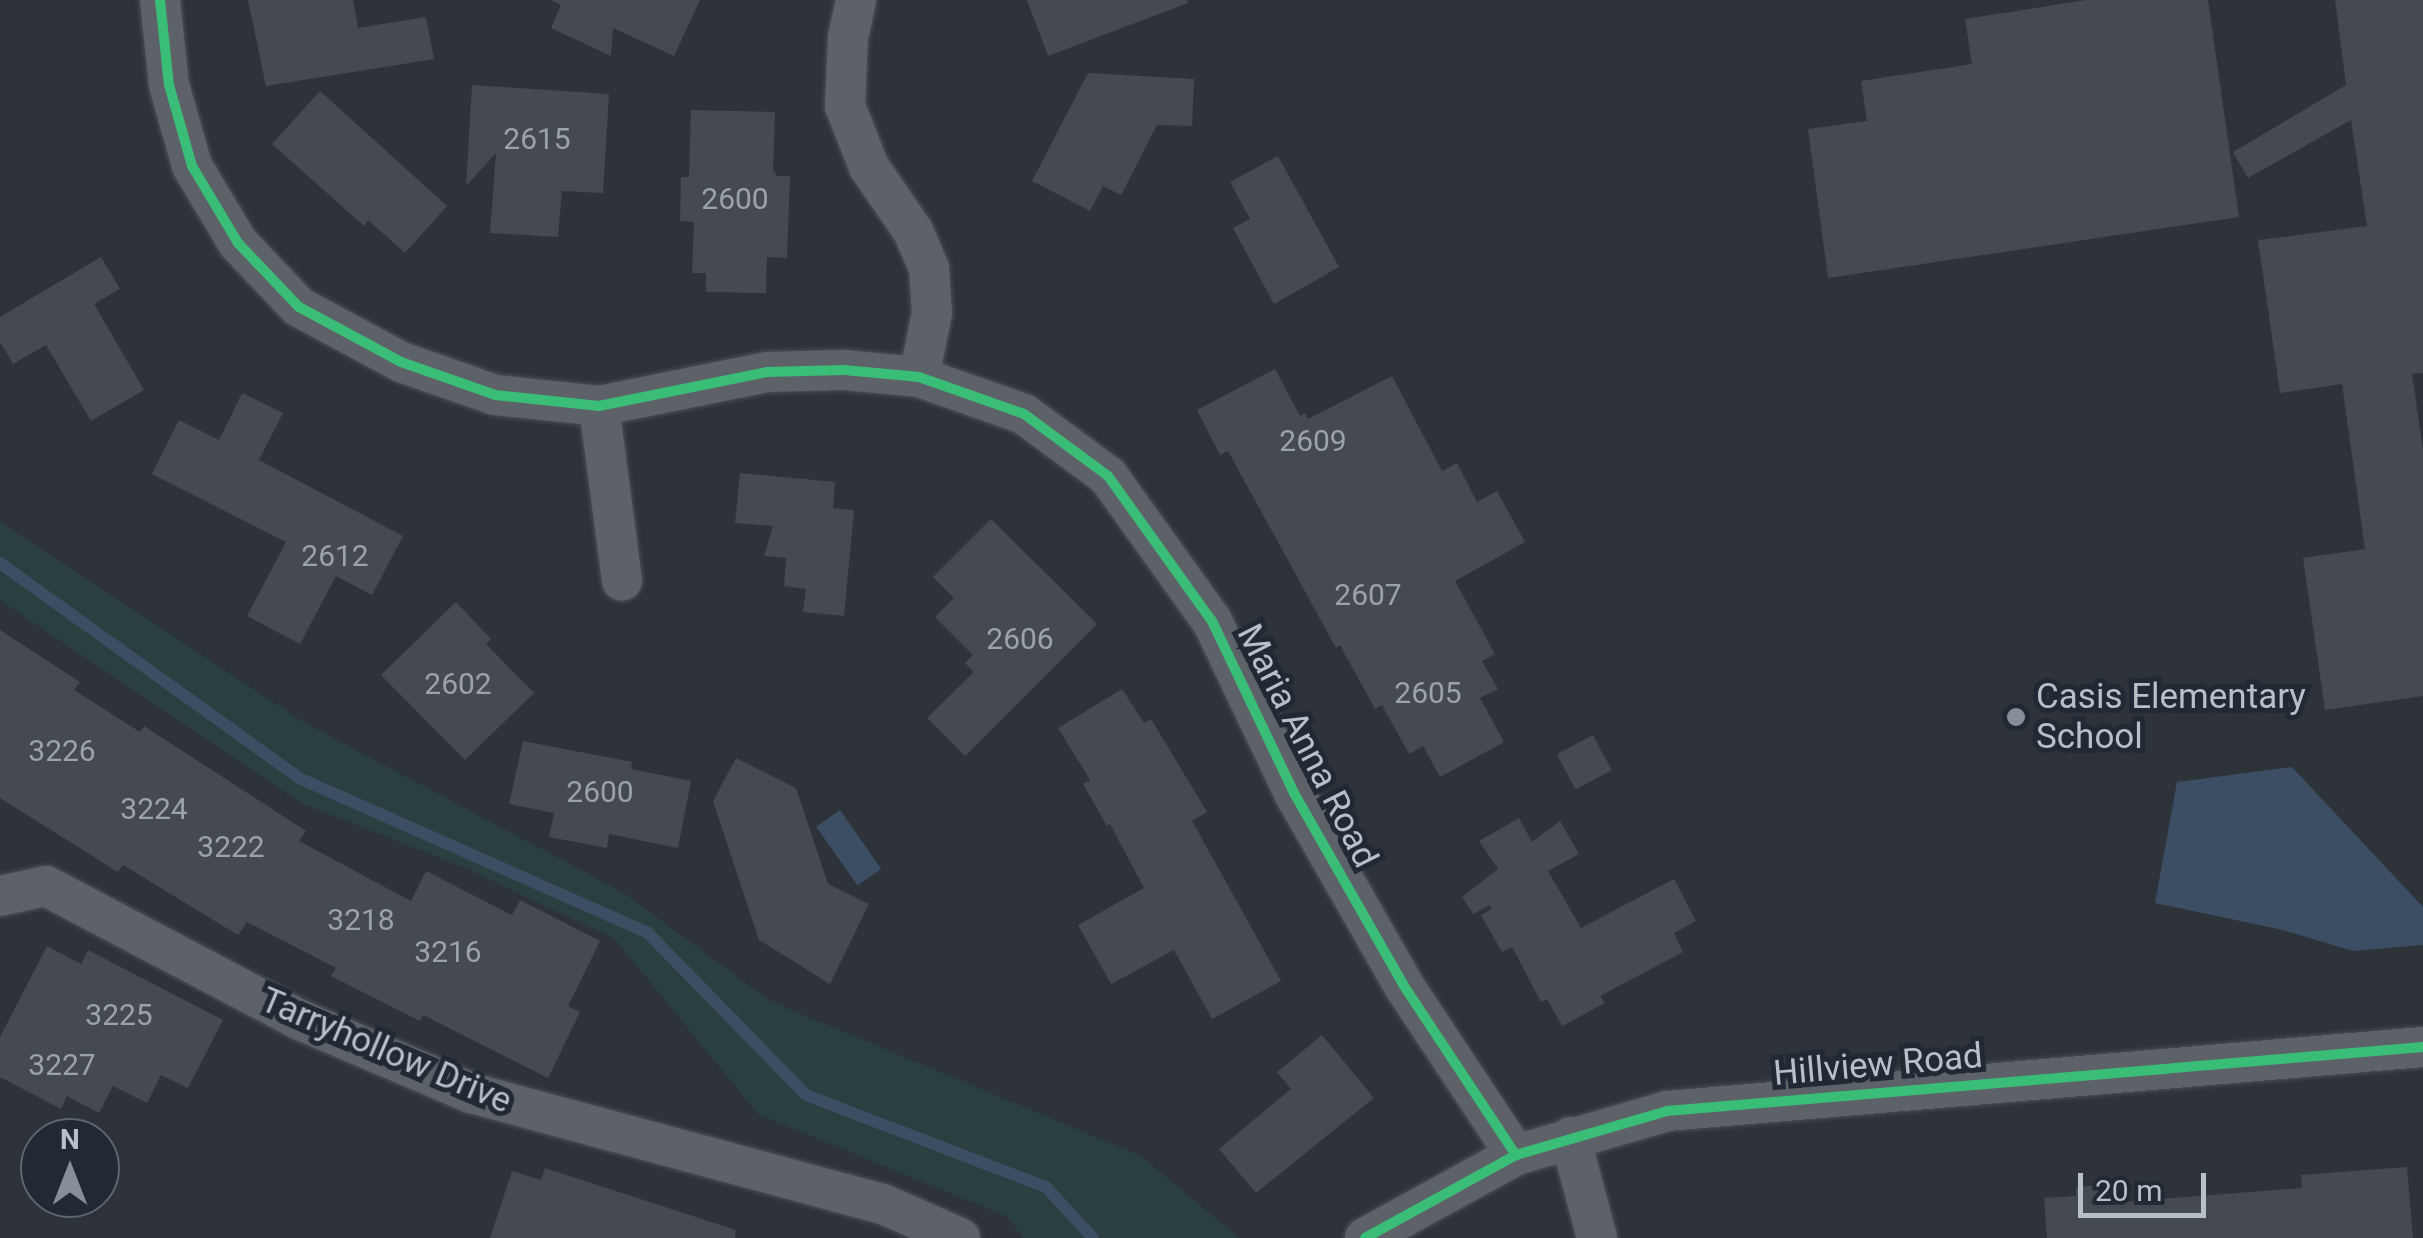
<!DOCTYPE html>
<style>
body{margin:0}
#map{position:relative;width:2423px;height:1238px;overflow:hidden;background:#2d3339;font-family:Roboto,sans-serif}
div>[style]{position:absolute}
[style*='--x']{left:calc(var(--x)*1px);top:calc(var(--y)*1px);width:calc(var(--w)*1px);rotate:calc(var(--a)*1deg)}
.green>*{inset:0;background:#2a3f40}
.water>*{inset:0;background:#3c4e63;transform-origin:0 0}
.stream>*{height:12px;margin:-6px;padding:0 6px;transform-origin:6px;border-radius:6px;background:#3c4e63}
.building>*{inset:0;background:#454a50;transform-origin:0 0}
.roads{filter:drop-shadow(0 0 2px #4a4f54) drop-shadow(0 0 2px #4a4f54)}
.minor>*{height:40px;margin:-20px;padding:0 20px;transform-origin:20px;border-radius:20px;background:#5d6168}
.cycleway>*{height:10px;margin:-5px;padding:0 5px;transform-origin:5px;border-radius:5px;background:#3abd76}
.dots>*{width:28px;height:28px;translate:-50% -50%;box-sizing:border-box;border:5px solid #202934;border-radius:50%}
span{translate:-50% -50%;white-space:nowrap;text-align:center;line-height:1.15;-webkit-text-stroke:10px #202934;paint-order:stroke}
.number-label{font-size:30px;color:#9aa2ab}
.number-label span{-webkit-text-stroke-width:0}
.poi-label{font-size:35px;color:#b7bfc9}
.left{translate:0 -50%;text-align:left}
.street-label{font-size:35px;color:#b7bfc9}
.north{position:absolute;left:20px;top:1118px;width:100px;height:100px;box-sizing:border-box;background:#202934;border:2px solid #5c6570;border-radius:50%;rotate:0deg;font-size:28px;font-weight:700;line-height:40px;text-align:center;color:#b7bfc9}
.north::after{content:'';display:block;margin:auto;width:35px;height:45px;background:#878e97;clip-path:polygon(50% 0,100% 100%,50% 72%,0 100%)}
.scale{position:absolute;left:2078px;top:1173px;width:128px;height:45px;box-sizing:border-box;border:5px solid #b7bfc9;border-top:0;padding-left:12px;font-size:30px;line-height:35px;white-space:nowrap;color:#b7bfc9;-webkit-text-stroke:8px #202934;paint-order:stroke}
</style>
<div id="map">
<div class="green">
<i style="clip-path:polygon(0 522px,305px 723px,624px 893px,770px 1001px,1141px 1156px,1239px 1238px,1023px 1238px,1008px 1217px,758px 1114px,615px 939px,468px 869px,301px 803px,0 600px)"></i>
</div>
<div class="water">
<i style="clip-path:polygon(2292px 767px,2423px 907px,2423px 945px,2353px 951px,2283px 930px,2155px 903px,2177px 782px)"></i>
<i style="left:840px;top:810px;width:72px;height:29px;rotate:55deg"></i>
</div>
<div class="stream">
<i style="--x:0;--y:563;--w:370;--a:35.7"></i>
<i style="--x:301;--y:779;--w:378;--a:23.9"></i>
<i style="--x:647;--y:932;--w:228;--a:45.7"></i>
<i style="--x:806;--y:1095;--w:257;--a:21"></i>
<i style="--x:1046;--y:1187;--w:69;--a:47.3"></i>
</div>
<div class="building">
<i style="clip-path:polygon(248px 0,353px 0,358px 28px,426px 17px,434px 59px,266px 86px)"></i>
<i style="clip-path:polygon(551px 0,700px 0,674px 56px,613px 28px,611px 56px,551px 28px,561px 5px)"></i>
<i style="clip-path:polygon(1027px 0,1187px 0,1188px 3px,1048px 56px)"></i>
<i style="clip-path:polygon(2086px 0,2208px 0,2239px 217px,1828px 278px,1808px 129px,1867px 121px,1861px 81px,1972px 64px,1965px 19px)"></i>
<i style="clip-path:polygon(2335px 0,2423px 0,2423px 373px,2412px 374px,2423px 450px,2423px 696px,2325px 710px,2303px 558px,2365px 549px,2342px 384px,2280px 393px,2258px 240px,2367px 226px,2351px 120px,2248px 178px,2233px 152px,2346px 85px)"></i>
<i style="clip-path:polygon(1088px 73px,1194px 79px,1192px 126px,1157px 125px,1121px 195px,1103px 186px,1090px 211px,1032px 181px)"></i>
<i style="clip-path:polygon(472px 85px,609px 94px,603px 193px,562px 191px,558px 237px,490px 233px,496px 153px,466px 186px)"></i>
<i style="clip-path:polygon(320px 91px,447px 206px,405px 253px,368px 220px,364px 226px,272px 144px)"></i>
<i style="clip-path:polygon(691px 110px,775px 112px,773px 170px,777px 176px,790px 176px,787px 258px,767px 257px,766px 293px,706px 292px,706px 273px,692px 273px,694px 222px,680px 221px,681px 177px,689px 177px)"></i>
<i style="clip-path:polygon(1278px 156px,1339px 267px,1274px 304px,1233px 228px,1250px 219px,1230px 182px)"></i>
<i style="clip-path:polygon(101px 257px,120px 289px,94px 304px,144px 390px,91px 421px,46px 345px,13px 364px,0 342px,0 317px)"></i>
<i style="clip-path:polygon(1275px 369px,1300px 416px,1305px 413px,1308px 419px,1392px 376px,1442px 471px,1457px 463px,1477px 502px,1497px 491px,1525px 542px,1455px 581px,1495px 654px,1482px 661px,1498px 689px,1480px 698px,1504px 742px,1440px 777px,1423px 746px,1409px 754px,1382px 705px,1375px 709px,1340px 645px,1336px 648px,1228px 451px,1220px 455px,1197px 410px)"></i>
<i style="clip-path:polygon(242px 393px,283px 413px,259px 460px,403px 536px,372px 595px,336px 576px,300px 644px,247px 616px,286px 542px,152px 474px,179px 420px,219px 440px)"></i>
<i style="clip-path:polygon(740px 473px,835px 482px,833px 508px,854px 510px,844px 616px,803px 612px,806px 589px,784px 586px,786px 558px,764px 556px,773px 526px,735px 523px)"></i>
<i style="clip-path:polygon(991px 519px,1097px 624px,965px 756px,927px 718px,974px 672px,965px 663px,973px 655px,935px 617px,954px 598px,933px 577px)"></i>
<i style="clip-path:polygon(456px 602px,491px 639px,486px 644px,534px 693px,465px 760px,381px 675px)"></i>
<i style="clip-path:polygon(0 630px,80px 682px,74px 690px,140px 732px,144px 726px,306px 831px,299px 841px,411px 901px,426px 871px,512px 915px,520px 900px,600px 941px,568px 1006px,580px 1012px,548px 1078px,423px 1015px,420px 1021px,331px 976px,336px 968px,247px 922px,238px 935px,123px 865px,118px 872px,0 798px)"></i>
<i style="clip-path:polygon(1122px 689px,1144px 723px,1151px 719px,1207px 812px,1192px 821px,1281px 981px,1212px 1019px,1174px 950px,1111px 984px,1078px 925px,1144px 888px,1110px 824px,1107px 826px,1083px 784px,1090px 780px,1058px 728px)"></i>
<i style="left:1593px;top:735px;width:40px;height:41px;rotate:62deg"></i>
<i style="clip-path:polygon(523px 741px,632px 762px,631px 769px,691px 781px,678px 848px,609px 834px,607px 848px,549px 837px,554px 813px,509px 804px)"></i>
<i style="clip-path:polygon(736px 758px,796px 788px,828px 884px,869px 904px,830px 984px,759px 940px,713px 801px)"></i>
<i style="clip-path:polygon(1519px 818px,1532px 842px,1560px 821px,1579px 854px,1548px 871px,1581px 928px,1674px 879px,1696px 921px,1674px 933px,1683px 952px,1600px 996px,1605px 1003px,1562px 1026px,1547px 999px,1541px 1002px,1512px 947px,1502px 952px,1481px 915px,1492px 909px,1489px 905px,1473px 914px,1462px 897px,1498px 869px,1479px 841px)"></i>
<i style="clip-path:polygon(47px 946px,81px 964px,88px 950px,223px 1020px,188px 1088px,161px 1075px,147px 1103px,113px 1086px,99px 1113px,67px 1096px,61px 1109px,0 1077px,0 1037px)"></i>
<i style="clip-path:polygon(1322px 1035px,1374px 1098px,1256px 1193px,1219px 1149px,1291px 1089px,1277px 1072px)"></i>
<i style="clip-path:polygon(2407px 1167px,2413px 1238px,2047px 1238px,2044px 1198px,2076px 1196px,2076px 1187px,2122px 1184px,2123px 1202px,2302px 1188px,2301px 1175px)"></i>
<i style="clip-path:polygon(545px 1168px,736px 1230px,735px 1238px,490px 1238px,512px 1171px,541px 1180px)"></i>
</div>
<div class="roads">
<div class="minor">
<i style="--x:160;--y:0;--w:85;--a:84"></i>
<i style="--x:169;--y:85;--w:84;--a:74.1"></i>
<i style="--x:192;--y:166;--w:90;--a:59.1"></i>
<i style="--x:238;--y:243;--w:88;--a:46.4"></i>
<i style="--x:299;--y:307;--w:116;--a:28.3"></i>
<i style="--x:401;--y:362;--w:100;--a:19.3"></i>
<i style="--x:495;--y:395;--w:105;--a:6"></i>
<i style="--x:599;--y:406;--w:171;--a:-11.4"></i>
<i style="--x:767;--y:372;--w:77;--a:-1.5"></i>
<i style="--x:844;--y:370;--w:75;--a:5.3"></i>
<i style="--x:919;--y:377;--w:111;--a:19.4"></i>
<i style="--x:1024;--y:414;--w:104;--a:36.4"></i>
<i style="--x:1108;--y:476;--w:178;--a:54.4"></i>
<i style="--x:1212;--y:621;--w:191;--a:64.5"></i>
<i style="--x:1294;--y:793;--w:222;--a:60.3"></i>
<i style="--x:1404;--y:986;--w:203;--a:56.5"></i>
<i style="--x:856;--y:0;--w:38;--a:102"></i>
<i style="--x:848;--y:37;--w:69;--a:92.5"></i>
<i style="--x:845;--y:106;--w:66;--a:68.5"></i>
<i style="--x:869;--y:167;--w:78;--a:55.5"></i>
<i style="--x:913;--y:231;--w:40;--a:66.6"></i>
<i style="--x:929;--y:268;--w:45;--a:86.2"></i>
<i style="--x:932;--y:313;--w:65;--a:101.5"></i>
<i style="--x:599;--y:406;--w:176;--a:82.5"></i>
<i style="--x:0;--y:896;--w:47;--a:-12.3"></i>
<i style="--x:46;--y:886;--w:287;--a:27.8"></i>
<i style="--x:300;--y:1020;--w:186;--a:23.1"></i>
<i style="--x:471;--y:1093;--w:427;--a:15.1"></i>
<i style="--x:883;--y:1204;--w:84;--a:23.8"></i>
<i style="--x:1570;--y:1137;--w:105;--a:75"></i>
<i style="--x:1365;--y:1238;--w:172;--a:-28.8"></i>
<i style="--x:1516;--y:1155;--w:157;--a:-16.2"></i>
<i style="--x:1667;--y:1111;--w:759;--a:-4.84"></i>
</div>
</div>
<div class="cycleway">
<i style="--x:160;--y:0;--w:85;--a:84"></i>
<i style="--x:169;--y:85;--w:84;--a:74.1"></i>
<i style="--x:192;--y:166;--w:90;--a:59.1"></i>
<i style="--x:238;--y:243;--w:88;--a:46.4"></i>
<i style="--x:299;--y:307;--w:116;--a:28.3"></i>
<i style="--x:401;--y:362;--w:100;--a:19.3"></i>
<i style="--x:495;--y:395;--w:105;--a:6"></i>
<i style="--x:599;--y:406;--w:171;--a:-11.4"></i>
<i style="--x:767;--y:372;--w:77;--a:-1.5"></i>
<i style="--x:844;--y:370;--w:75;--a:5.3"></i>
<i style="--x:919;--y:377;--w:111;--a:19.4"></i>
<i style="--x:1024;--y:414;--w:104;--a:36.4"></i>
<i style="--x:1108;--y:476;--w:178;--a:54.4"></i>
<i style="--x:1212;--y:621;--w:191;--a:64.5"></i>
<i style="--x:1294;--y:793;--w:222;--a:60.3"></i>
<i style="--x:1404;--y:986;--w:203;--a:56.5"></i>
<i style="--x:1365;--y:1238;--w:172;--a:-28.8"></i>
<i style="--x:1516;--y:1155;--w:157;--a:-16.2"></i>
<i style="--x:1667;--y:1111;--w:759;--a:-4.84"></i>
</div>
<div class="dots">
<i style="left:2016px;top:717px;background:#878e97"></i>
</div>
<div class="number-label">
<span style="left:537px;top:139px">2615</span>
<span style="left:735px;top:199px">2600</span>
<span style="left:1313px;top:441px">2609</span>
<span style="left:335px;top:556px">2612</span>
<span style="left:1368px;top:595px">2607</span>
<span style="left:1020px;top:639px">2606</span>
<span style="left:458px;top:684px">2602</span>
<span style="left:1428px;top:693px">2605</span>
<span style="left:62px;top:751px">3226</span>
<span style="left:600px;top:792px">2600</span>
<span style="left:154px;top:809px">3224</span>
<span style="left:231px;top:847px">3222</span>
<span style="left:361px;top:920px">3218</span>
<span style="left:448px;top:952px">3216</span>
<span style="left:119px;top:1015px">3225</span>
<span style="left:62px;top:1065px">3227</span>
</div>
<div class="poi-label">
<span class="left" style="left:2036px;top:717px">Casis Elementary<br>School</span>
</div>
<div class="street-label">
<span style="left:1307px;top:746px;rotate:63deg">Maria Anna Road</span>
<span style="left:386px;top:1051px;rotate:23deg">Tarryhollow Drive</span>
<span style="left:1878px;top:1065px;rotate:-5deg">Hillview Road</span>
</div>
<div class="north">N</div>
<div class="scale">20 m</div>
</div>
